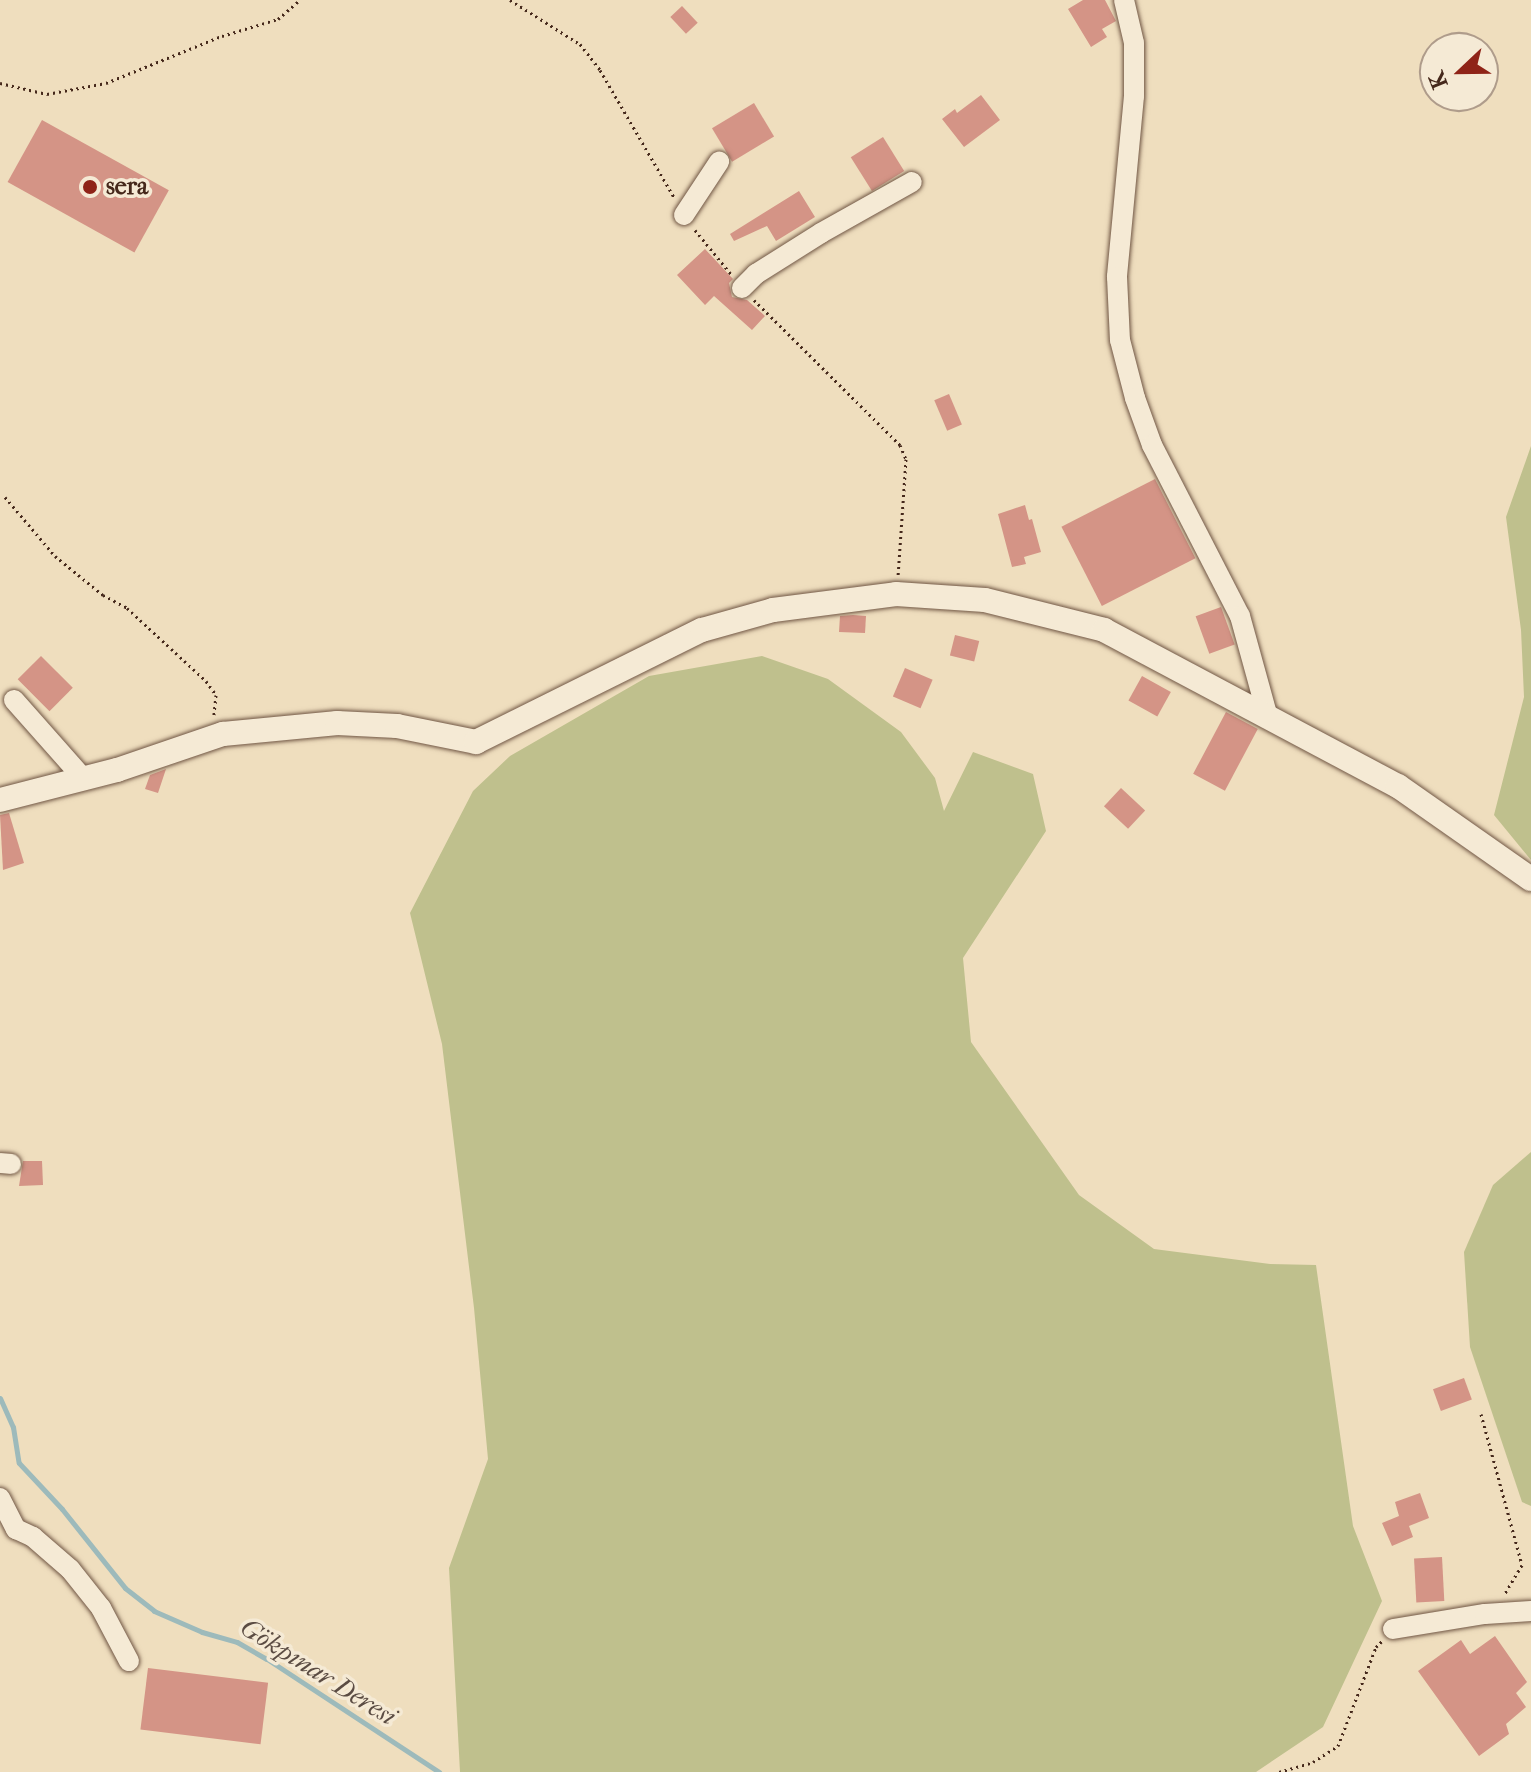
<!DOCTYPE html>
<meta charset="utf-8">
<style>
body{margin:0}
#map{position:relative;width:1531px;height:1772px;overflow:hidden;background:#efdebe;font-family:"IM FELL French Canon",serif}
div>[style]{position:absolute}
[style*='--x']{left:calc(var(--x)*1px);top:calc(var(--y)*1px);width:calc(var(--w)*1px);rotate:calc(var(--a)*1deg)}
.green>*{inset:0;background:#bfc08d}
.stream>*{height:5px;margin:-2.5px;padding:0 2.5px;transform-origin:2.5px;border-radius:2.5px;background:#9dbabb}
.building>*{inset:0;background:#d49486;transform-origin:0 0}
.path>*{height:3px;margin-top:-1.5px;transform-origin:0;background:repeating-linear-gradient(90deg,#45281b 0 2px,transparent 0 6px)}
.roads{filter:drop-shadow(0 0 2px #705644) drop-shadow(0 0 2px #705644)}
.minor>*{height:20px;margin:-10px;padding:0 10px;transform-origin:10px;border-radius:10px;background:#f5ead5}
.tertiary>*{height:24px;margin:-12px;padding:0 12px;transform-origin:12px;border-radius:12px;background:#f5ead5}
.dots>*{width:22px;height:22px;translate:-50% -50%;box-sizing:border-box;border:4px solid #f5ead5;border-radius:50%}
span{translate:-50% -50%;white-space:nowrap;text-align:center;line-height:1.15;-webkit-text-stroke:7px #f5ead5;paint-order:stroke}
.poi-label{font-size:24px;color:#45281b;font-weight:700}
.left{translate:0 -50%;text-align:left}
.water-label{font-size:26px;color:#5b4c43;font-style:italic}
.north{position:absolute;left:1419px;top:32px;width:80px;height:80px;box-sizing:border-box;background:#f5ead5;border:2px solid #af9c8b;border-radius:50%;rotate:248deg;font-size:22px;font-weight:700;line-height:32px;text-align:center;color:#45281b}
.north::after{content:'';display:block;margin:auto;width:28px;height:36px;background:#8f2418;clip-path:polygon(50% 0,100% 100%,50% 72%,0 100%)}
</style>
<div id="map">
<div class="green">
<i style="clip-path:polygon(1531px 446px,1531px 860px,1494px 815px,1524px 697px,1521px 630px,1506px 517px)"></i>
<i style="clip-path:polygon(762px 656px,828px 679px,901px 732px,935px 778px,944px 811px,973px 752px,1033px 774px,1046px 831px,963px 958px,971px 1042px,1079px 1195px,1154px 1249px,1270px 1264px,1316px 1265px,1353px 1526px,1382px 1601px,1323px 1727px,1256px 1772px,460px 1772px,449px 1568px,488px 1459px,474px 1308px,442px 1044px,410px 913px,473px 791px,510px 756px,649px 676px)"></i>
<i style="clip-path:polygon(1531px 1152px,1531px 1506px,1522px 1502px,1470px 1347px,1464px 1252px,1493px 1185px)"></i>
</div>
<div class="stream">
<i style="--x:0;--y:1398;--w:32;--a:66"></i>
<i style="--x:13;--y:1427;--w:36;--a:81"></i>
<i style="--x:19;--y:1463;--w:63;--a:46.9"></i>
<i style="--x:62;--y:1509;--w:101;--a:51.4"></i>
<i style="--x:125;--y:1588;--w:37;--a:38"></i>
<i style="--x:154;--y:1611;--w:52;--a:23.6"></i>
<i style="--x:202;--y:1632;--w:36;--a:16"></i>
<i style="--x:237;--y:1642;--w:34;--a:30"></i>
<i style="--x:267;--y:1659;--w:206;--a:33.3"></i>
</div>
<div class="building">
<i style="clip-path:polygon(1083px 0,1105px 0,1116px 21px,1102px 29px,1107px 37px,1091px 47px,1068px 9px)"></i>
<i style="left:682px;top:6px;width:23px;height:16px;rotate:47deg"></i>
<i style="clip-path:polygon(981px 95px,1000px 120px,964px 147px,942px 119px,955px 109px,957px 113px)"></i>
<i style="left:754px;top:103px;width:39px;height:49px;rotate:59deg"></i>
<i style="left:42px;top:120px;width:145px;height:71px;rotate:29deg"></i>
<i style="left:883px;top:137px;width:40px;height:38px;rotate:58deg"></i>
<i style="clip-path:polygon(799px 191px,815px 217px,776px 241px,767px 226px,734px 241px,730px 234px)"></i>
<i style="clip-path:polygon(705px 249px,733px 279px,729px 283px,732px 297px,747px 300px,765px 316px,752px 330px,714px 296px,705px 305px,677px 275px)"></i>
<i style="left:949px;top:394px;width:33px;height:16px;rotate:67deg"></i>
<i style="left:1155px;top:479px;width:89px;height:105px;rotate:63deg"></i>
<i style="clip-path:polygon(1025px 505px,1029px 520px,1032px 519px,1041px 552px,1024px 557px,1026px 564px,1012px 567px,998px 514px)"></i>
<i style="left:1221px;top:607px;width:40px;height:27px;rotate:70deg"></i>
<i style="clip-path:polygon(853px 615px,866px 616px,865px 633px,839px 632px,840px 616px)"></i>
<i style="left:955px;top:635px;width:25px;height:21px;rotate:14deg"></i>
<i style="left:41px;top:656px;width:45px;height:33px;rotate:45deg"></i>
<i style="left:905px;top:668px;width:30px;height:31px;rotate:23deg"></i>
<i style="left:1142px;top:676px;width:33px;height:28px;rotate:29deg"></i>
<i style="left:1226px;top:712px;width:36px;height:70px;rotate:28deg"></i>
<i style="clip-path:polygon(166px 769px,158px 793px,145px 789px,150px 775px)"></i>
<i style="left:1121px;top:788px;width:33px;height:25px;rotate:43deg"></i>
<i style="clip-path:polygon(9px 813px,24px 863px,3px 870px,0 815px)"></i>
<i style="clip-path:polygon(23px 1161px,42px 1161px,43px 1185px,19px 1186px)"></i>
<i style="left:1464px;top:1378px;width:23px;height:33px;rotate:70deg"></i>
<i style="clip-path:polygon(1420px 1493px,1429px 1518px,1409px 1526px,1413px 1537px,1392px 1546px,1382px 1523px,1399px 1516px,1395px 1502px)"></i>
<i style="left:1442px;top:1557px;width:44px;height:28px;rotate:87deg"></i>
<i style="clip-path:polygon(1495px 1636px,1527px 1682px,1516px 1693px,1526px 1707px,1506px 1724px,1509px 1734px,1479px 1756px,1418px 1671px,1461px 1640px,1470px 1654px)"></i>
<i style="left:148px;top:1668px;width:121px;height:62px;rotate:7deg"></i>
</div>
<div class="path">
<i style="--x:510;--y:0;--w:83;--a:32.2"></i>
<i style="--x:580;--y:44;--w:33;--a:52"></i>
<i style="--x:600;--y:70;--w:147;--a:59.8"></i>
<i style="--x:0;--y:83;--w:48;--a:13.2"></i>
<i style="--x:47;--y:94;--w:60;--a:-10.6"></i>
<i style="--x:106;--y:83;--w:125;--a:-22.1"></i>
<i style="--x:222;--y:36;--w:59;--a:-16.9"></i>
<i style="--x:278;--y:19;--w:29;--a:-41"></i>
<i style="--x:695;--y:230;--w:57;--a:50.7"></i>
<i style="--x:754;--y:300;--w:206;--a:44.8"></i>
<i style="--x:900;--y:445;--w:15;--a:67"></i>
<i style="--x:906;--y:459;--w:116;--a:93.9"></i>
<i style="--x:5;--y:497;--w:77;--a:49.7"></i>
<i style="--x:55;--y:556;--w:62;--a:39.1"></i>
<i style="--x:103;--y:595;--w:27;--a:28"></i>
<i style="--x:127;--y:608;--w:108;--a:42.7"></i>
<i style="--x:206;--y:681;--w:17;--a:54"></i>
<i style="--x:216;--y:695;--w:20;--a:96"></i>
<i style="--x:1481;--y:1414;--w:156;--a:74.8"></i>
<i style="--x:1522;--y:1565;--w:33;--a:121"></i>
<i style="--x:1279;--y:1772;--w:35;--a:-16"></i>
<i style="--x:1313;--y:1762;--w:30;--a:-33"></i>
<i style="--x:1338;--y:1746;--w:106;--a:-69"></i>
<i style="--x:1376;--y:1647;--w:8;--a:-45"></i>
</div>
<div class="roads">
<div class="minor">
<i style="--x:1124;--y:0;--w:44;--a:76.9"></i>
<i style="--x:1134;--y:43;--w:53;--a:90"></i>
<i style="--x:1134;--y:96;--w:182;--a:95.4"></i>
<i style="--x:1117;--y:277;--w:63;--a:87.3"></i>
<i style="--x:1120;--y:340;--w:60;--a:75.5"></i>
<i style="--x:1135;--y:398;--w:50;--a:70.1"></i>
<i style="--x:1152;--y:445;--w:192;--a:62.8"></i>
<i style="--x:1240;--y:616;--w:102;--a:74.6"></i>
<i style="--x:684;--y:215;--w:64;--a:-56.6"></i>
<i style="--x:742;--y:288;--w:20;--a:-45"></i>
<i style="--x:756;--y:274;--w:77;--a:-32.2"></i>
<i style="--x:821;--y:233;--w:104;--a:-29.3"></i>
<i style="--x:14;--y:700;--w:104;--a:48.5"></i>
<i style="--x:0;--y:1163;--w:11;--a:5"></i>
<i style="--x:0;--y:1498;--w:35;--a:63"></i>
<i style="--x:16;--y:1529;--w:19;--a:25"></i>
<i style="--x:33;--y:1537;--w:49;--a:40.9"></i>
<i style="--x:70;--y:1569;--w:50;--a:51.5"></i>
<i style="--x:101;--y:1608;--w:60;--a:62.2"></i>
<i style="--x:1393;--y:1629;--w:93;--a:-9.3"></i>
<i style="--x:1485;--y:1614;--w:46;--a:-3.7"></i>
</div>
<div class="tertiary">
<i style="--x:0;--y:800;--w:121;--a:-14.4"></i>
<i style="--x:117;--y:770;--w:112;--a:-18.8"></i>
<i style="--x:223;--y:734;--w:115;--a:-5.5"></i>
<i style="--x:337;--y:723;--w:60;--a:2.9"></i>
<i style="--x:397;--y:726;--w:81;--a:11.4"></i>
<i style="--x:476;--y:742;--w:252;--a:-26.4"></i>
<i style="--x:702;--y:630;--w:74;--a:-15.7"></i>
<i style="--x:773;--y:610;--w:124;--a:-7.4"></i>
<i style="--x:896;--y:594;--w:89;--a:3.9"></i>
<i style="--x:985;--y:600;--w:123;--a:14.1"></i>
<i style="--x:1104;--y:630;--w:333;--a:28"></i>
<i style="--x:1398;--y:786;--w:162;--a:35"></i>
</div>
</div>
<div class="dots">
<i style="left:90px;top:187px;background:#8f2418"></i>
</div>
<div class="poi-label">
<span class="left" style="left:106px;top:187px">sera</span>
</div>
<div class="water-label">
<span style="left:318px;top:1672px;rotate:32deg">Gökpınar Deresi</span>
</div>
<div class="north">K</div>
</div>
